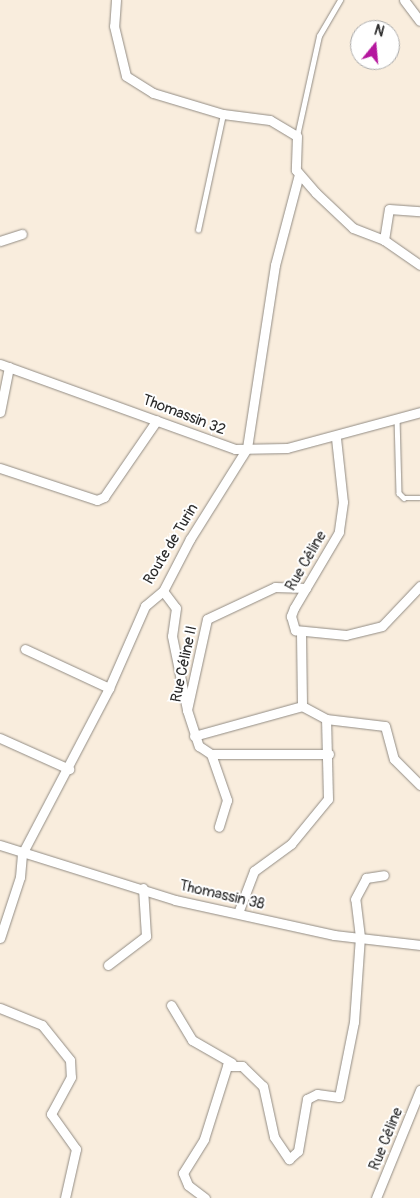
<!DOCTYPE html>
<meta charset="utf-8">
<style>
body{margin:0}
#map{position:relative;width:420px;height:1198px;overflow:hidden;background:#f9eddd;font-family:Pangolin,sans-serif}
div>[style]{position:absolute}
[style*='--x']{left:calc(var(--x)*1px);top:calc(var(--y)*1px);width:calc(var(--w)*1px);rotate:calc(var(--a)*1deg)}
.roads{filter:drop-shadow(0 0 1px #928c84) drop-shadow(0 0 1px #928c84)}
.service>*{height:4.5px;margin:-2.25px;padding:0 2.25px;transform-origin:2.25px;border-radius:2.25px;background:#fff}
.minor>*{height:9px;margin:-4.5px;padding:0 4.5px;transform-origin:4.5px;border-radius:4.5px;background:#fff}
span{translate:-50% -50%;white-space:nowrap;text-align:center;line-height:1.15;-webkit-text-stroke:4px #fff;paint-order:stroke}
.street-label{font-size:15px;color:#2b2b2b}
.north{position:absolute;left:350px;top:20px;width:50px;height:50px;box-sizing:border-box;background:#fff;border:1px solid #aaa;border-radius:50%;rotate:17deg;font-size:14px;font-weight:700;line-height:20px;text-align:center;color:#2b2b2b}
.north::after{content:'';display:block;margin:auto;width:18px;height:22px;background:#b5179e;clip-path:polygon(50% 0,100% 100%,50% 72%,0 100%)}
</style>
<div id="map">
<div class="roads">
<div class="service">
<i style="--x:297;--y:136;--w:102;--a:-77.6"></i>
<i style="--x:319;--y:36;--w:42;--a:-59.7"></i>
<i style="--x:198;--y:230;--w:119;--a:-77.8"></i>
<i style="--x:397;--y:417;--w:76;--a:88.5"></i>
<i style="--x:399;--y:493;--w:7;--a:45"></i>
<i style="--x:404;--y:498;--w:16;--a:0"></i>
</div>
<div class="minor">
<i style="--x:116;--y:0;--w:26;--a:94"></i>
<i style="--x:114;--y:26;--w:51;--a:76.5"></i>
<i style="--x:126;--y:76;--w:32;--a:32"></i>
<i style="--x:153;--y:93;--w:73;--a:16.7"></i>
<i style="--x:223;--y:114;--w:47;--a:7.3"></i>
<i style="--x:270;--y:120;--w:31;--a:31"></i>
<i style="--x:297;--y:136;--w:34;--a:92"></i>
<i style="--x:296;--y:170;--w:30;--a:49"></i>
<i style="--x:316;--y:193;--w:51;--a:43.4"></i>
<i style="--x:353;--y:228;--w:33;--a:21"></i>
<i style="--x:384;--y:240;--w:44;--a:34.8"></i>
<i style="--x:404;--y:0;--w:26;--a:53"></i>
<i style="--x:384;--y:240;--w:31;--a:-81"></i>
<i style="--x:389;--y:209;--w:31;--a:4"></i>
<i style="--x:0;--y:241;--w:23;--a:-18"></i>
<i style="--x:0;--y:364;--w:250;--a:19.9"></i>
<i style="--x:235;--y:449;--w:52;--a:-1.1"></i>
<i style="--x:287;--y:448;--w:138;--a:-15.1"></i>
<i style="--x:0;--y:412;--w:46;--a:-78.7"></i>
<i style="--x:336;--y:438;--w:64;--a:83.8"></i>
<i style="--x:343;--y:502;--w:30;--a:98"></i>
<i style="--x:339;--y:532;--w:88;--a:120.6"></i>
<i style="--x:294;--y:608;--w:9;--a:111"></i>
<i style="--x:291;--y:616;--w:15;--a:74"></i>
<i style="--x:295;--y:630;--w:51;--a:5.6"></i>
<i style="--x:346;--y:635;--w:37;--a:-14"></i>
<i style="--x:382;--y:626;--w:55;--a:-46.5"></i>
<i style="--x:0;--y:468;--w:102;--a:18.3"></i>
<i style="--x:97;--y:500;--w:8;--a:-23"></i>
<i style="--x:104;--y:497;--w:93;--a:-55.5"></i>
<i style="--x:306;--y:588;--w:31;--a:-178"></i>
<i style="--x:275;--y:587;--w:75;--a:154.8"></i>
<i style="--x:207;--y:619;--w:93;--a:102.4"></i>
<i style="--x:187;--y:710;--w:38;--a:72"></i>
<i style="--x:199;--y:746;--w:14;--a:34"></i>
<i style="--x:211;--y:754;--w:118;--a:0"></i>
<i style="--x:163;--y:591;--w:21;--a:53"></i>
<i style="--x:176;--y:608;--w:28;--a:98"></i>
<i style="--x:172;--y:636;--w:76;--a:78.5"></i>
<i style="--x:301;--y:633;--w:73;--a:89.2"></i>
<i style="--x:302;--y:706;--w:27;--a:28"></i>
<i style="--x:326;--y:719;--w:59;--a:6.8"></i>
<i style="--x:385;--y:726;--w:34;--a:75"></i>
<i style="--x:394;--y:759;--w:37;--a:45"></i>
<i style="--x:25;--y:649;--w:93;--a:24.9"></i>
<i style="--x:194;--y:736;--w:112;--a:-15.5"></i>
<i style="--x:0;--y:738;--w:76;--a:24.2"></i>
<i style="--x:211;--y:754;--w:49;--a:70.8"></i>
<i style="--x:227;--y:800;--w:28;--a:107"></i>
<i style="--x:0;--y:845;--w:183;--a:17.4"></i>
<i style="--x:175;--y:900;--w:163;--a:12.4"></i>
<i style="--x:334;--y:935;--w:87;--a:6.6"></i>
<i style="--x:238;--y:913;--w:45;--a:-69.1"></i>
<i style="--x:254;--y:871;--w:46;--a:-36.1"></i>
<i style="--x:291;--y:844;--w:58;--a:-50.6"></i>
<i style="--x:328;--y:799;--w:80;--a:-91.4"></i>
<i style="--x:0;--y:938;--w:64;--a:-71.8"></i>
<i style="--x:20;--y:877;--w:23;--a:-85"></i>
<i style="--x:22;--y:854;--w:187;--a:-62.3"></i>
<i style="--x:109;--y:688;--w:90;--a:-66.3"></i>
<i style="--x:145;--y:606;--w:23;--a:-40"></i>
<i style="--x:163;--y:591;--w:59;--a:-62.6"></i>
<i style="--x:190;--y:539;--w:107;--a:-57.9"></i>
<i style="--x:247;--y:448;--w:185;--a:-81.3"></i>
<i style="--x:275;--y:265;--w:94;--a:-75.2"></i>
<i style="--x:108;--y:965;--w:48;--a:-37.3"></i>
<i style="--x:146;--y:936;--w:48;--a:-93.6"></i>
<i style="--x:171;--y:1005;--w:41;--a:59"></i>
<i style="--x:192;--y:1040;--w:46;--a:29.9"></i>
<i style="--x:0;--y:1008;--w:45;--a:22"></i>
<i style="--x:42;--y:1025;--w:45;--a:51.3"></i>
<i style="--x:70;--y:1060;--w:17;--a:87"></i>
<i style="--x:71;--y:1077;--w:42;--a:118.4"></i>
<i style="--x:51;--y:1114;--w:43;--a:54.5"></i>
<i style="--x:76;--y:1149;--w:50;--a:102.7"></i>
<i style="--x:205;--y:1198;--w:21;--a:-143"></i>
<i style="--x:188;--y:1185;--w:13;--a:-113"></i>
<i style="--x:183;--y:1173;--w:40;--a:-58"></i>
<i style="--x:204;--y:1139;--w:77;--a:-72.5"></i>
<i style="--x:227;--y:1066;--w:15;--a:0"></i>
<i style="--x:242;--y:1066;--w:29;--a:44"></i>
<i style="--x:263;--y:1086;--w:52;--a:77.8"></i>
<i style="--x:274;--y:1137;--w:27;--a:56"></i>
<i style="--x:289;--y:1159;--w:12;--a:-42"></i>
<i style="--x:298;--y:1151;--w:53;--a:-80.2"></i>
<i style="--x:307;--y:1099;--w:11;--a:-27"></i>
<i style="--x:317;--y:1094;--w:22;--a:8"></i>
<i style="--x:339;--y:1097;--w:76;--a:-78.7"></i>
<i style="--x:354;--y:1022;--w:85;--a:-86"></i>
<i style="--x:360;--y:937;--w:38;--a:-97"></i>
<i style="--x:355;--y:899;--w:24;--a:-62"></i>
<i style="--x:366;--y:878;--w:18;--a:-9"></i>
<i style="--x:376;--y:1198;--w:117;--a:-67.8"></i>
</div>
</div>
<div class="street-label">
<span style="left:184px;top:415px;rotate:21deg">Thomassin 32</span>
<span style="left:171px;top:544px;rotate:-59deg">Route de Turin</span>
<span style="left:306px;top:561px;rotate:-60deg">Rue Céline</span>
<span style="left:184px;top:664px;rotate:-78deg">Rue Céline II</span>
<span style="left:222px;top:895px;rotate:13deg">Thomassin 38</span>
<span style="left:386px;top:1139px;rotate:-68deg">Rue Céline</span>
</div>
<div class="north">N</div>
</div>
